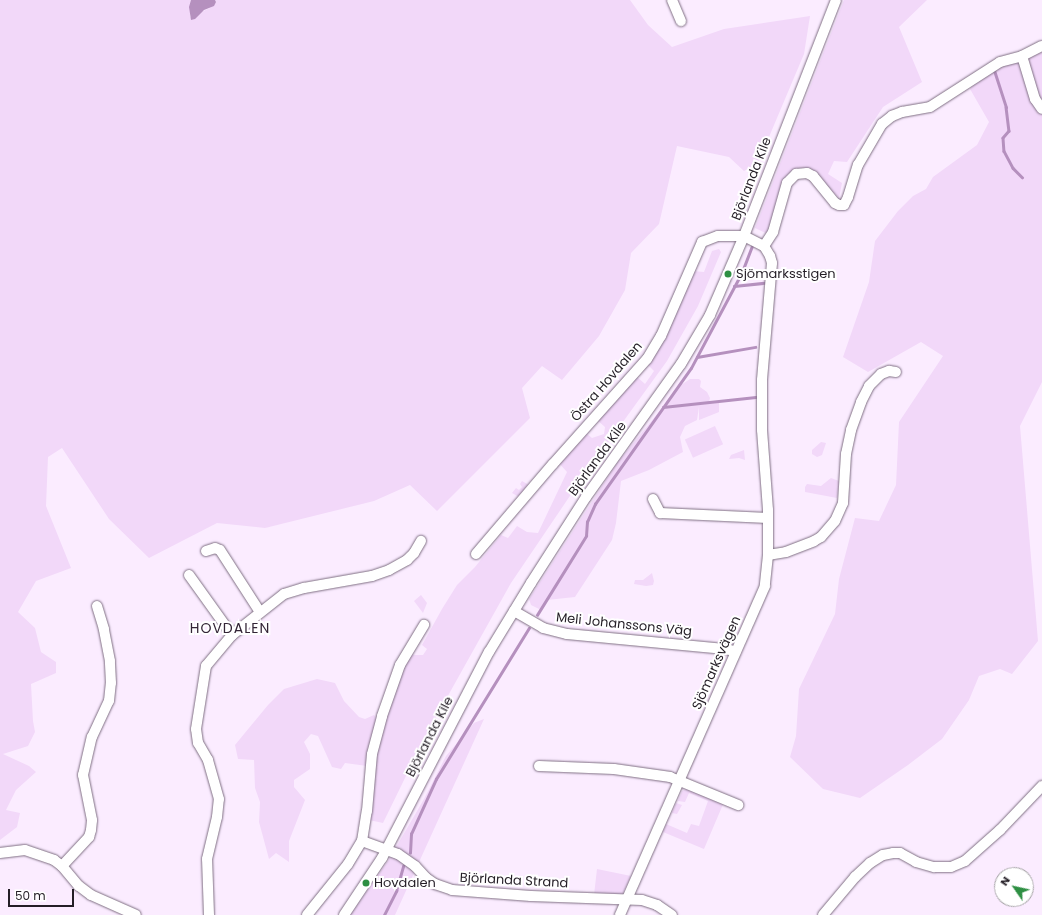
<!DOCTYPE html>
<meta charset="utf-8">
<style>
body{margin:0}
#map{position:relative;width:1042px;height:915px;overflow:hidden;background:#fbecff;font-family:Poppins,sans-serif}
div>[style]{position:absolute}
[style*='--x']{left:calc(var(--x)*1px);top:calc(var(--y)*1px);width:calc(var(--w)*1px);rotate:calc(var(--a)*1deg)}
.green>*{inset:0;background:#f2d8f9;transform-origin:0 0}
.water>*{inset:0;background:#b590be}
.stream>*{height:2.5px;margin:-1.25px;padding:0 1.25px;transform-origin:1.25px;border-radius:1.25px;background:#b590be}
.roads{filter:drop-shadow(0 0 1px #7f6f83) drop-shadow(0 0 1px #7f6f83)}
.street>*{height:10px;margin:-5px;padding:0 5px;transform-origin:5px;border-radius:5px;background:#fff}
.dots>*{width:11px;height:11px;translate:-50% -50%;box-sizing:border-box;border:2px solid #fff;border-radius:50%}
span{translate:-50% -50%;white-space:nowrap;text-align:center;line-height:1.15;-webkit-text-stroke:4px #fff;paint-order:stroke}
.street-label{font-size:13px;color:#241e26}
.poi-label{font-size:13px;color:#241e26}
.left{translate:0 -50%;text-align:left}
.neighbourhood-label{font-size:14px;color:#332536;letter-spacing:1px}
.north{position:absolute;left:994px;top:867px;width:40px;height:40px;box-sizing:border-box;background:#fff;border:1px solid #a7a5a8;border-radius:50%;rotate:304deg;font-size:11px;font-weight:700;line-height:16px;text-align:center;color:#241e26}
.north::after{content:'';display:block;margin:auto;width:14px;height:18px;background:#2e8f43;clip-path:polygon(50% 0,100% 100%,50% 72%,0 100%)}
.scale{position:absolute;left:8px;top:889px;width:66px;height:18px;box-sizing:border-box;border:2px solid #241e26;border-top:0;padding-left:5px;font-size:12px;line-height:14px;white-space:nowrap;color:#241e26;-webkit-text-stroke:3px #fff;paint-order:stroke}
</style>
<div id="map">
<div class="green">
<i style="clip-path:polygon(0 0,191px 0,190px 17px,210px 8px,216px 2px,215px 0,630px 0,648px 25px,672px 47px,724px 29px,810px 16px,804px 54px,758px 163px,744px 171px,729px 157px,677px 146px,659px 224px,631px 253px,625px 290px,599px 336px,562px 380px,542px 366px,522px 388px,530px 418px,437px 511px,410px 485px,374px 501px,265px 528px,217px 523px,149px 558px,109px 519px,62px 448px,48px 457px,46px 506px,71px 568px,36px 581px,18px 612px,35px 628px,41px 652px,56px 662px,56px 673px,31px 684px,33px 721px,35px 732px,28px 746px,3px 754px,29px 766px,36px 772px,16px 790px,6px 810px,20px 813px,17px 827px,0 840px)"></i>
<i style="clip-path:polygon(844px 0,927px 0,899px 27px,922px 82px,883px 107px,847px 162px,834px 161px,828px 174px,842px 183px,839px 198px,815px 174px,802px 169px,781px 188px,768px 234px,755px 228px)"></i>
<i style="clip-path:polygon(1042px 49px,1042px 382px,1020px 426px,1038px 641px,1012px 674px,1000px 669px,979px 676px,969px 700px,942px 739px,908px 765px,860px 798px,823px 789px,790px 757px,796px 736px,799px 689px,835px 614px,839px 579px,855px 518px,879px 521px,896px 485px,899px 422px,943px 356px,921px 342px,868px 372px,843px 357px,869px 282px,875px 241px,898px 211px,913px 196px,926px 189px,933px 177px,977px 145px,989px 122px,970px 89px,979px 78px,994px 68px)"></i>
<i style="clip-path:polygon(719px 249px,721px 252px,698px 306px,667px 361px,578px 484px,511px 583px,426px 735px,383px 823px,369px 820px,374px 759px,382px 725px,409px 655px,423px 655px,427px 649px,422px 645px,442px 609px,457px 585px,475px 567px,501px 535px,508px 538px,517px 526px,527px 532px,538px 533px,567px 472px,558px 462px,585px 432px,592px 438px,604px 434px,605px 427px,597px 420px,636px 376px,645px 384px,654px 371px,646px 363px,693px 271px,704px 272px,712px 251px)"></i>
<i style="clip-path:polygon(690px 379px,699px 379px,701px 381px,700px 387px,707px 392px,710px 398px,709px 402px,700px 403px,699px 404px,719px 403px,719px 412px,699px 420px,699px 407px,697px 420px,685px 426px,680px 437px,683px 452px,649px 470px,621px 481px,616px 523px,612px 540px,575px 597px,547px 600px,541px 610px,531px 605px,529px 599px,617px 463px,681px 385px)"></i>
<i style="left:715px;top:426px;width:20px;height:33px;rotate:66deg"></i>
<i style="clip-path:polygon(821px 442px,826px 443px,822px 455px,817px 457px,812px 454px,812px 450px)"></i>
<i style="clip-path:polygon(744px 450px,745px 460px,739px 458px,729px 459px,731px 455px)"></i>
<i style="clip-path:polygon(831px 478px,839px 481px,837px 498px,805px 492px,805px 487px,807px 484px,821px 486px)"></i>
<i style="clip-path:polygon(522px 481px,529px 485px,519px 497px,512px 493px,516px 488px,519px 490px,522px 487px,520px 484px)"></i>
<i style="clip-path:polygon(652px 573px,654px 581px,653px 585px,646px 586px,634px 584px,635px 580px,643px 580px)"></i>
<i style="clip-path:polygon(421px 595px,427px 603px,423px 613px,414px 601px)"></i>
<i style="clip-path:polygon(317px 679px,335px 683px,344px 701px,359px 717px,365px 719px,374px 715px,378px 720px,367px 766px,345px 763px,341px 769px,332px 767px,318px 736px,311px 734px,304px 742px,310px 754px,310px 769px,294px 780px,294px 787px,305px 800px,289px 841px,289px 862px,276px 853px,269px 859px,259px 822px,260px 802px,255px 788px,254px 760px,238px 759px,235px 745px,268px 705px,284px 689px)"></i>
<i style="clip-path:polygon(484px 719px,395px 915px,350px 915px,388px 861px,424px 799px,446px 756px,474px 723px)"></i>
<i style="clip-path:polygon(690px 787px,724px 802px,704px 849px,663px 832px,666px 824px,687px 833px,691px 824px,699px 826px,708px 801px,689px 793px,685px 802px,678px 801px,682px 791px)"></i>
<i style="clip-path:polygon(676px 803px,682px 805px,677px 814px,672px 813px)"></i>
<i style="clip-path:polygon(597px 869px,631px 876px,623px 893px,619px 895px,594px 895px)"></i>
</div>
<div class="water">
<i style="clip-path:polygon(191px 0,215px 0,216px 2px,214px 6px,204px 10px,195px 19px,191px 20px,189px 7px)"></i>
</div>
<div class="stream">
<i style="--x:994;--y:69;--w:40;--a:72"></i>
<i style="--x:1006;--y:107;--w:24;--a:83"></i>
<i style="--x:1009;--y:131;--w:9;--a:131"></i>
<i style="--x:1003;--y:138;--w:13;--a:86"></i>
<i style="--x:1004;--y:151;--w:19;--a:62"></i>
<i style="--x:1013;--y:168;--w:13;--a:45"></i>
<i style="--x:734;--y:286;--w:31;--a:-6"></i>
<i style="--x:697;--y:357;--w:59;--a:-9.8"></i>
<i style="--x:663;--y:407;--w:93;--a:-6.2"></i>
<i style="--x:537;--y:615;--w:93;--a:-58.2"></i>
<i style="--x:586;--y:536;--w:14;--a:-86"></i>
<i style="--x:587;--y:522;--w:20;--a:-66"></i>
<i style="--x:595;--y:504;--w:166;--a:-54.8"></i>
<i style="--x:691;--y:368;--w:109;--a:-62"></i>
<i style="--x:742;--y:272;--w:28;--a:-69"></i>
<i style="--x:410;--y:853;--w:19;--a:-87"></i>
<i style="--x:411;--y:834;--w:60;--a:-65.6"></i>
<i style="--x:436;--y:779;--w:177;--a:-58.4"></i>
<i style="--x:384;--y:915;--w:27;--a:-63"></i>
<i style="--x:396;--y:891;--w:26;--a:-74"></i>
</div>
<div class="roads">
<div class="street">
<i style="--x:672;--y:0;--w:23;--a:67"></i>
<i style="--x:1022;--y:56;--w:45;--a:73.2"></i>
<i style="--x:1035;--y:99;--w:12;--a:55"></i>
<i style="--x:764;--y:246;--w:17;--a:-57"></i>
<i style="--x:773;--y:232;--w:51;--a:-74.1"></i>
<i style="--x:787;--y:183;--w:13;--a:-45"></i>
<i style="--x:796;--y:174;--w:11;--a:-5"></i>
<i style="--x:807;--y:173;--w:7;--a:27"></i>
<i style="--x:813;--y:176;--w:35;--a:51"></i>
<i style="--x:835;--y:203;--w:4;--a:27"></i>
<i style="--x:839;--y:205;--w:5;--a:0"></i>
<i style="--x:844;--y:205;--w:9;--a:-63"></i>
<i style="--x:848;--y:197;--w:34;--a:-73"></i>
<i style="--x:858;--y:165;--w:48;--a:-59.7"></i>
<i style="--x:882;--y:124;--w:13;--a:-39"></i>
<i style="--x:892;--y:116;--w:11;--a:-22"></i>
<i style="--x:902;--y:112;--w:28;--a:-10"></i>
<i style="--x:930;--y:107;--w:83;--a:-32.7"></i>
<i style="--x:1000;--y:62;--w:23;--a:-15"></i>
<i style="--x:1022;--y:56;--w:22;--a:-27"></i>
<i style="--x:653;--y:499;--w:16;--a:63"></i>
<i style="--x:660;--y:513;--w:108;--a:2.7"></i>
<i style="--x:206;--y:551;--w:9;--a:-18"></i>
<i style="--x:215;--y:548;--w:5;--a:22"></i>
<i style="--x:220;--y:550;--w:74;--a:57.2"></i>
<i style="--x:476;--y:554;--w:118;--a:-49.5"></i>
<i style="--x:553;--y:464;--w:141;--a:-48.2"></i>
<i style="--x:647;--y:359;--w:27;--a:-59"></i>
<i style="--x:661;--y:336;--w:103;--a:-66.4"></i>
<i style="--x:702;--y:242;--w:17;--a:-21"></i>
<i style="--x:718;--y:236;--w:26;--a:0"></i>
<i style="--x:744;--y:236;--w:22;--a:27"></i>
<i style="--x:764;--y:246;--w:12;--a:59"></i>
<i style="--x:770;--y:256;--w:7;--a:74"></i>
<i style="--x:772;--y:263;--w:117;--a:94.9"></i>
<i style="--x:762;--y:380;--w:50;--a:90"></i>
<i style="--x:762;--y:430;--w:80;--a:85.7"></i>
<i style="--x:768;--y:510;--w:45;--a:90"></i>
<i style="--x:768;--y:555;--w:31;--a:96"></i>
<i style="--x:765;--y:586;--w:360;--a:113.8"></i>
<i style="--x:768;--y:555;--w:18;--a:-9"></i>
<i style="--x:786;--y:552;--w:30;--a:-21"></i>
<i style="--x:814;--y:541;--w:8;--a:-30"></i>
<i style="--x:821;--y:537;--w:21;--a:-49"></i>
<i style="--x:835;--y:521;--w:20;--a:-66"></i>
<i style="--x:843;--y:503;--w:49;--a:-86.5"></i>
<i style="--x:846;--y:454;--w:25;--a:-78"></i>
<i style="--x:851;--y:430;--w:30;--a:-70"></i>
<i style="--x:861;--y:402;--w:18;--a:-63"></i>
<i style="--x:869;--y:386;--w:17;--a:-45"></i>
<i style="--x:881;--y:374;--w:9;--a:-21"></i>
<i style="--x:889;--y:371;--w:7;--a:8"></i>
<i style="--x:189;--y:575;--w:74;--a:54.4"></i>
<i style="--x:514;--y:611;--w:34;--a:30"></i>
<i style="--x:543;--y:628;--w:25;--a:14"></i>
<i style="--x:567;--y:634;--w:161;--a:5.4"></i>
<i style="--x:727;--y:649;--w:9;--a:18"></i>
<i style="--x:539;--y:766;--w:75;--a:2.3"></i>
<i style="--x:614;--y:769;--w:57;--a:8.1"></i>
<i style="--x:670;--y:777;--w:74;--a:22.4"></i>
<i style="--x:362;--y:841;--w:30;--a:-81"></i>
<i style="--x:367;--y:811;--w:57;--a:-85"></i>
<i style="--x:372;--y:754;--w:39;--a:-75"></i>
<i style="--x:382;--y:716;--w:54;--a:-70.6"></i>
<i style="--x:400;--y:665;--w:47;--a:-59"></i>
<i style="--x:0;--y:853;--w:25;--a:-7"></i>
<i style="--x:25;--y:850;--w:31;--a:19"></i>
<i style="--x:54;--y:860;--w:10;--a:37"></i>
<i style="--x:62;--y:866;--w:26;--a:50"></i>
<i style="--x:79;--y:886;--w:15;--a:37"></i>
<i style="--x:91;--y:895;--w:49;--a:24"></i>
<i style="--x:62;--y:866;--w:40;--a:-47"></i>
<i style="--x:89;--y:837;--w:7;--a:-74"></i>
<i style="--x:91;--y:830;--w:10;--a:-84"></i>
<i style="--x:92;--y:820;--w:46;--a:-101.3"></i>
<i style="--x:83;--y:775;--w:39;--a:-77"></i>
<i style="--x:92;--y:737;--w:40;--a:-65"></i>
<i style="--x:109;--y:701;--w:18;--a:-84"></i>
<i style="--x:111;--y:683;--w:22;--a:-93"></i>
<i style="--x:110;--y:661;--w:33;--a:-101"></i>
<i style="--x:104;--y:629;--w:24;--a:-107"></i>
<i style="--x:209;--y:915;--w:56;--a:-92"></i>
<i style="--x:207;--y:859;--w:43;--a:-76.6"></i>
<i style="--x:217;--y:817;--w:18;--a:-84"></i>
<i style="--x:219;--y:799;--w:41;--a:-105.8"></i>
<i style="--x:208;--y:760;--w:20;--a:-120"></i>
<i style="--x:198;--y:743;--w:14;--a:-98"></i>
<i style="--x:196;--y:729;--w:64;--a:-81"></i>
<i style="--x:206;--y:666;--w:40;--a:-50"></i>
<i style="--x:232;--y:635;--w:66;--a:-38.3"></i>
<i style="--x:284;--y:594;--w:21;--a:-17"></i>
<i style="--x:304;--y:588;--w:69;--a:-10"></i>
<i style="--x:372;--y:576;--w:18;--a:-19"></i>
<i style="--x:389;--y:570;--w:21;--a:-29"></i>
<i style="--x:407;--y:560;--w:10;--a:-45"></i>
<i style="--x:414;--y:553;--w:14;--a:-60"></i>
<i style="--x:307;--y:915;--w:65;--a:-51.2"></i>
<i style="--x:348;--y:864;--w:27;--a:-59"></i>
<i style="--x:362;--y:841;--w:38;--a:20"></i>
<i style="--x:398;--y:854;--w:21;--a:35"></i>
<i style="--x:415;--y:866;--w:16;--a:47"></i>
<i style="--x:426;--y:878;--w:11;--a:34"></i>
<i style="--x:435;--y:884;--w:18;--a:19"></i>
<i style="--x:452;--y:890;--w:79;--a:4.3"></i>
<i style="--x:531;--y:896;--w:111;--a:2.1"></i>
<i style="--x:642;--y:900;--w:16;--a:18"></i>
<i style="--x:657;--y:905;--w:18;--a:34"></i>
<i style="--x:344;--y:915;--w:69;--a:-56.3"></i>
<i style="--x:382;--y:858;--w:232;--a:-62.6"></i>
<i style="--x:489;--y:652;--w:81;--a:-58.7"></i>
<i style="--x:531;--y:583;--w:102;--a:-57.4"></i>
<i style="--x:586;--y:497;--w:163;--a:-54.5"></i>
<i style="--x:681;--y:364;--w:57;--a:-59.4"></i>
<i style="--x:710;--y:315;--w:86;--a:-66.7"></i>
<i style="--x:744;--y:236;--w:253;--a:-68.7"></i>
<i style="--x:823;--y:915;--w:50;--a:-49.9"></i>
<i style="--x:855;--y:877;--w:21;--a:-43"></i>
<i style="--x:870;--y:863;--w:15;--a:-32"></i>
<i style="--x:883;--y:855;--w:10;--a:-11"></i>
<i style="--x:893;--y:853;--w:7;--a:0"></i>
<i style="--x:900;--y:853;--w:18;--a:29"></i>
<i style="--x:916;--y:862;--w:19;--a:16"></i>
<i style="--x:934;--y:867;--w:17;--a:0"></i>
<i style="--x:951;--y:867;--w:15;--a:-23"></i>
<i style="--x:965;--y:861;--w:47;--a:-41.5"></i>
<i style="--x:1000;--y:830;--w:61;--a:-46.3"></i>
</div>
</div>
<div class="dots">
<i style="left:728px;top:274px;background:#2e8f43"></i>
<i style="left:366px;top:883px;background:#2e8f43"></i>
</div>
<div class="street-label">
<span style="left:752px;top:179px;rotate:-69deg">Björlanda Kile</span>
<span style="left:607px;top:382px;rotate:-49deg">Östra Hovdalen</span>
<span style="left:598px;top:459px;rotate:-54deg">Björlanda Kile</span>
<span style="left:624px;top:625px;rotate:6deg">Meli Johanssons Väg</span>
<span style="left:717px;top:663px;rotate:-66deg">Sjömarksvägen</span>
<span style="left:430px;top:737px;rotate:-63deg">Björlanda Kile</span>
<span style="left:514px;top:881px;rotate:3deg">Björlanda Strand</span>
</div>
<div class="poi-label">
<span class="left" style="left:736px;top:274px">Sjömarksstigen</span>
<span class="left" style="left:374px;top:883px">Hovdalen</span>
</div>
<div class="neighbourhood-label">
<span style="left:230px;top:628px">HOVDALEN</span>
</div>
<div class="north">N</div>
<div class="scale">50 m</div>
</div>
